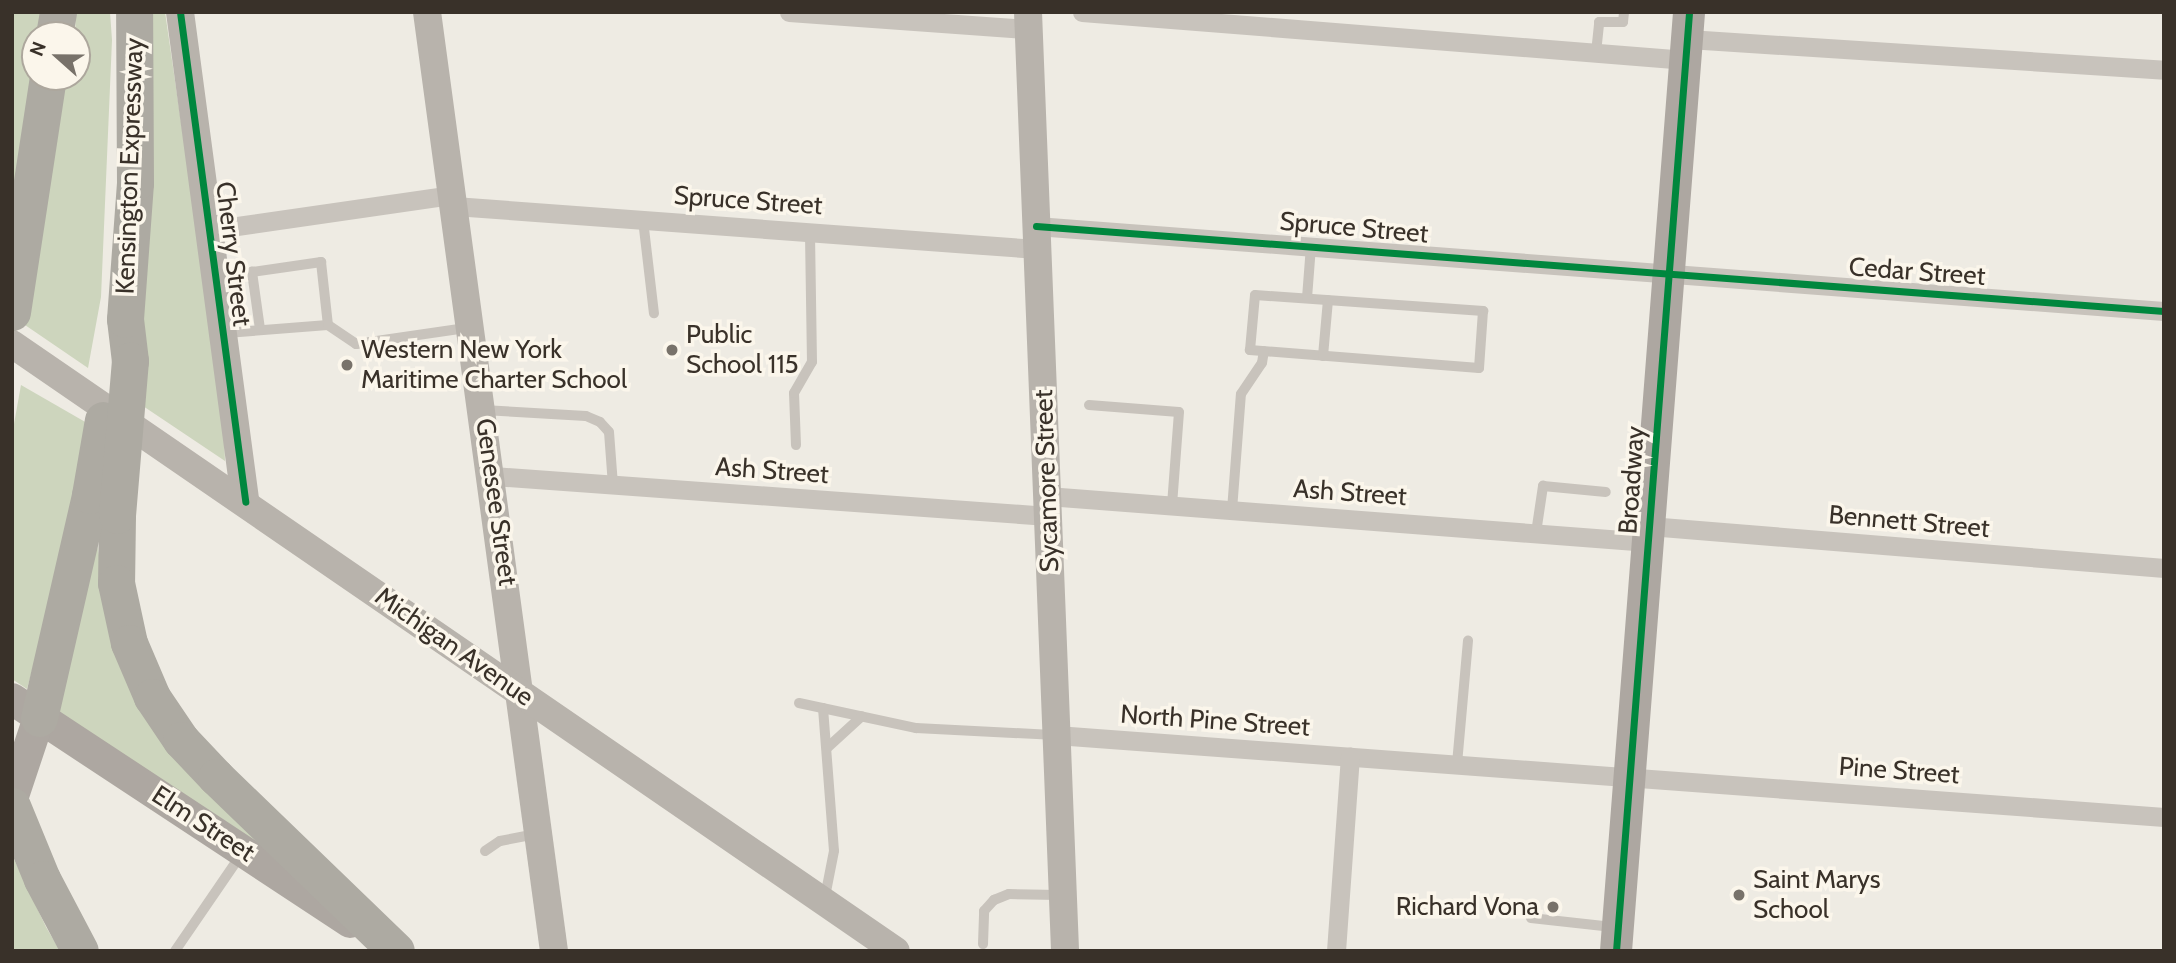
<!DOCTYPE html>
<style>
body{margin:0}
#map{position:relative;width:2176px;height:963px;overflow:hidden;background:#eeebe3;font-family:Cabin,sans-serif}
div>[style]{position:absolute}
[style*='--x']{left:calc(var(--x)*1px);top:calc(var(--y)*1px);width:calc(var(--w)*1px);rotate:calc(var(--a)*1deg)}
.green>*{inset:0;background:#cdd5bd}
.lane>*{height:10px;margin:-5px;padding:0 5px;transform-origin:5px;border-radius:5px;background:#c8c3bc}
.street>*{height:19px;margin:-9.5px;padding:0 9.5px;transform-origin:9.5px;border-radius:9.5px;background:#c8c3bc}
.secondary>*{height:28px;margin:-14px;padding:0 14px;transform-origin:14px;border-radius:14px;background:#b8b3ac}
.primary>*{height:32px;margin:-16px;padding:0 16px;transform-origin:16px;border-radius:16px;background:#ada7a1}
.highway>*{height:37px;margin:-18.5px;padding:0 18.5px;transform-origin:18.5px;border-radius:18.5px;background:#adaaa2}
.highway-bridge>*{height:37px;margin:-18.5px;padding:0 18.5px;transform-origin:18.5px;border-radius:18.5px;background:#adaaa2}
.cycleway>*{height:7px;margin:-3.5px;padding:0 3.5px;transform-origin:3.5px;border-radius:3.5px;background:#00873e}
.dots>*{width:19px;height:19px;translate:-50% -50%;box-sizing:border-box;border:4px solid #fbf6eb;border-radius:50%}
span{translate:-50% -50%;white-space:nowrap;text-align:center;line-height:1.15;-webkit-text-stroke:7px #fbf6eb;paint-order:stroke}
.street-label{font-size:26px;color:#393129}
.poi-label{font-size:26px;color:#393129}
.left{translate:0 -50%;text-align:left}
.right{translate:-100% -50%;text-align:right}
.frame{position:absolute;inset:0;border:14px solid #393129;pointer-events:none}
.north{position:absolute;left:21px;top:21px;width:70px;height:70px;box-sizing:border-box;background:#fbf6eb;border:2px solid #ada79d;border-radius:50%;rotate:291deg;font-size:19px;font-weight:700;line-height:28px;text-align:center;color:#393129}
.north::after{content:'';display:block;margin:auto;width:24px;height:32px;background:#78726a;clip-path:polygon(50% 0,100% 100%,50% 72%,0 100%)}
</style>
<div id="map">
<div class="green">
<i style="clip-path:polygon(12px 12px,45px 12px,42px 35px,35px 35px,35px 75px,12px 223px)"></i>
<i style="clip-path:polygon(75px 12px,110px 12px,112px 40px,101px 297px,88px 368px,25px 325px,66px 77px,77px 77px)"></i>
<i style="clip-path:polygon(151px 12px,165px 12px,223px 410px,225px 461px,137px 402px,151px 214px)"></i>
<i style="clip-path:polygon(21px 385px,87px 423px,72px 525px,27px 689px,12px 679px,12px 435px)"></i>
<i style="clip-path:polygon(95px 534px,114px 635px,279px 856px,64px 719px,57px 708px)"></i>
<i style="clip-path:polygon(12px 855px,46px 927px,60px 951px,12px 951px)"></i>
</div>
<div class="lane">
<i style="--x:1596;--y:53;--w:31;--a:-84"></i>
<i style="--x:1599;--y:22;--w:24;--a:0"></i>
<i style="--x:1623;--y:22;--w:10;--a:-84"></i>
<i style="--x:643;--y:220;--w:94;--a:83.3"></i>
<i style="--x:1255;--y:295;--w:229;--a:4"></i>
<i style="--x:1483;--y:311;--w:57;--a:94"></i>
<i style="--x:1479;--y:368;--w:230;--a:-175.5"></i>
<i style="--x:1250;--y:350;--w:55;--a:-84.8"></i>
<i style="--x:1307;--y:298;--w:52;--a:-85.6"></i>
<i style="--x:260;--y:329;--w:58;--a:-98"></i>
<i style="--x:252;--y:272;--w:70;--a:-8.2"></i>
<i style="--x:321;--y:262;--w:63;--a:83.7"></i>
<i style="--x:226;--y:333;--w:102;--a:-4.5"></i>
<i style="--x:328;--y:325;--w:34;--a:34"></i>
<i style="--x:356;--y:344;--w:111;--a:-8.3"></i>
<i style="--x:1323;--y:356;--w:56;--a:-84.9"></i>
<i style="--x:1089;--y:405;--w:90;--a:4.4"></i>
<i style="--x:1179;--y:412;--w:94;--a:94.3"></i>
<i style="--x:483;--y:410;--w:103;--a:3.3"></i>
<i style="--x:586;--y:416;--w:15;--a:23"></i>
<i style="--x:600;--y:422;--w:13;--a:48"></i>
<i style="--x:609;--y:432;--w:53;--a:85.7"></i>
<i style="--x:796;--y:445;--w:52;--a:-92.2"></i>
<i style="--x:794;--y:393;--w:36;--a:-60"></i>
<i style="--x:812;--y:362;--w:130;--a:-90.9"></i>
<i style="--x:1232;--y:510;--w:116;--a:-85.6"></i>
<i style="--x:1241;--y:394;--w:37;--a:-56"></i>
<i style="--x:1262;--y:363;--w:12;--a:-81"></i>
<i style="--x:1536;--y:533;--w:48;--a:-81.5"></i>
<i style="--x:1543;--y:486;--w:63;--a:5.4"></i>
<i style="--x:799;--y:703;--w:120;--a:12.1"></i>
<i style="--x:916;--y:728;--w:136;--a:2.9"></i>
<i style="--x:823;--y:708;--w:143;--a:85.6"></i>
<i style="--x:834;--y:851;--w:47;--a:101.1"></i>
<i style="--x:827;--y:748;--w:47;--a:-42.4"></i>
<i style="--x:1457;--y:764;--w:124;--a:-84.9"></i>
<i style="--x:485;--y:851;--w:18;--a:-34"></i>
<i style="--x:500;--y:841;--w:38;--a:-11"></i>
<i style="--x:1531;--y:918;--w:82;--a:6.3"></i>
<i style="--x:983;--y:944;--w:33;--a:-88"></i>
<i style="--x:984;--y:911;--w:15;--a:-48"></i>
<i style="--x:994;--y:900;--w:16;--a:-22"></i>
<i style="--x:1009;--y:894;--w:50;--a:1.1"></i>
<i style="--x:175;--y:951;--w:115;--a:-55.6"></i>
</div>
<div class="street">
<i style="--x:789;--y:12;--w:240;--a:4.1"></i>
<i style="--x:1082;--y:12;--w:606;--a:4.54"></i>
<i style="--x:1688;--y:39;--w:477;--a:3.7"></i>
<i style="--x:454;--y:206;--w:585;--a:4.22"></i>
<i style="--x:1036;--y:226;--w:1131;--a:4.31"></i>
<i style="--x:209;--y:230;--w:246;--a:-8.2"></i>
<i style="--x:493;--y:476;--w:556;--a:4.12"></i>
<i style="--x:1047;--y:496;--w:603;--a:4.38"></i>
<i style="--x:1649;--y:526;--w:517;--a:4.66"></i>
<i style="--x:1056;--y:735;--w:1111;--a:4.23"></i>
<i style="--x:1336;--y:951;--w:195;--a:-85.9"></i>
</div>
<div class="secondary">
<i style="--x:180;--y:12;--w:494;--a:82.4"></i>
<i style="--x:427;--y:12;--w:948;--a:82.3"></i>
<i style="--x:1028;--y:12;--w:940;--a:87.74"></i>
<i style="--x:12;--y:344;--w:1072;--a:34.48"></i>
</div>
<div class="primary">
<i style="--x:12;--y:699;--w:405;--a:33.4"></i>
<i style="--x:12;--y:799;--w:85;--a:-71.6"></i>
<i style="--x:1616;--y:951;--w:942;--a:-85.55"></i>
</div>
<div class="highway">
<i style="--x:54;--y:35;--w:23;--a:-80"></i>
<i style="--x:12;--y:312;--w:238;--a:-81.3"></i>
<i style="--x:130;--y:361;--w:42;--a:-96.8"></i>
<i style="--x:125;--y:319;--w:136;--a:-85.8"></i>
<i style="--x:135;--y:183;--w:171;--a:-90.3"></i>
<i style="--x:117;--y:515;--w:68;--a:90.8"></i>
<i style="--x:116;--y:583;--w:61;--a:77.8"></i>
<i style="--x:129;--y:643;--w:59;--a:66.9"></i>
<i style="--x:152;--y:697;--w:52;--a:56"></i>
<i style="--x:181;--y:740;--w:51;--a:46.6"></i>
<i style="--x:216;--y:777;--w:250;--a:44"></i>
<i style="--x:39;--y:718;--w:229;--a:-77.1"></i>
<i style="--x:12;--y:806;--w:79;--a:67.7"></i>
<i style="--x:42;--y:879;--w:81;--a:62.2"></i>
</div>
<div class="highway-bridge">
<i style="--x:90;--y:495;--w:76;--a:-80.2"></i>
<i style="--x:117;--y:515;--w:155;--a:-85.2"></i>
</div>
<div class="cycleway">
<i style="--x:180;--y:12;--w:494;--a:82.4"></i>
<i style="--x:1036;--y:226;--w:1131;--a:4.31"></i>
<i style="--x:1616;--y:951;--w:942;--a:-85.55"></i>
</div>
<div class="dots">
<i style="left:672px;top:350px;background:#78726a"></i>
<i style="left:347px;top:365px;background:#78726a"></i>
<i style="left:1739px;top:895px;background:#78726a"></i>
<i style="left:1553px;top:907px;background:#78726a"></i>
</div>
<div class="street-label">
<span style="left:130px;top:166px;rotate:-88deg">Kensington Expressway</span>
<span style="left:748px;top:201px;rotate:4deg">Spruce Street</span>
<span style="left:1354px;top:228px;rotate:5deg">Spruce Street</span>
<span style="left:233px;top:254px;rotate:83deg">Cherry Street</span>
<span style="left:1917px;top:272px;rotate:4deg">Cedar Street</span>
<span style="left:772px;top:471px;rotate:4deg">Ash Street</span>
<span style="left:1632px;top:480px;rotate:-86deg">Broadway</span>
<span style="left:1047px;top:481px;rotate:-92deg">Sycamore Street</span>
<span style="left:1350px;top:493px;rotate:4deg">Ash Street</span>
<span style="left:496px;top:502px;rotate:82deg">Genesee Street</span>
<span style="left:1909px;top:522px;rotate:5deg">Bennett Street</span>
<span style="left:454px;top:647px;rotate:35deg">Michigan Avenue</span>
<span style="left:1215px;top:721px;rotate:4deg">North Pine Street</span>
<span style="left:1899px;top:771px;rotate:4deg">Pine Street</span>
<span style="left:203px;top:824px;rotate:33deg">Elm Street</span>
</div>
<div class="poi-label">
<span class="left" style="left:686px;top:350px">Public<br>School 115</span>
<span class="left" style="left:361px;top:365px">Western New York<br>Maritime Charter School</span>
<span class="left" style="left:1753px;top:895px">Saint Marys<br>School</span>
<span class="right" style="left:1539px;top:907px">Richard Vona</span>
</div>
<div class="frame"></div>
<div class="north">N</div>
</div>
